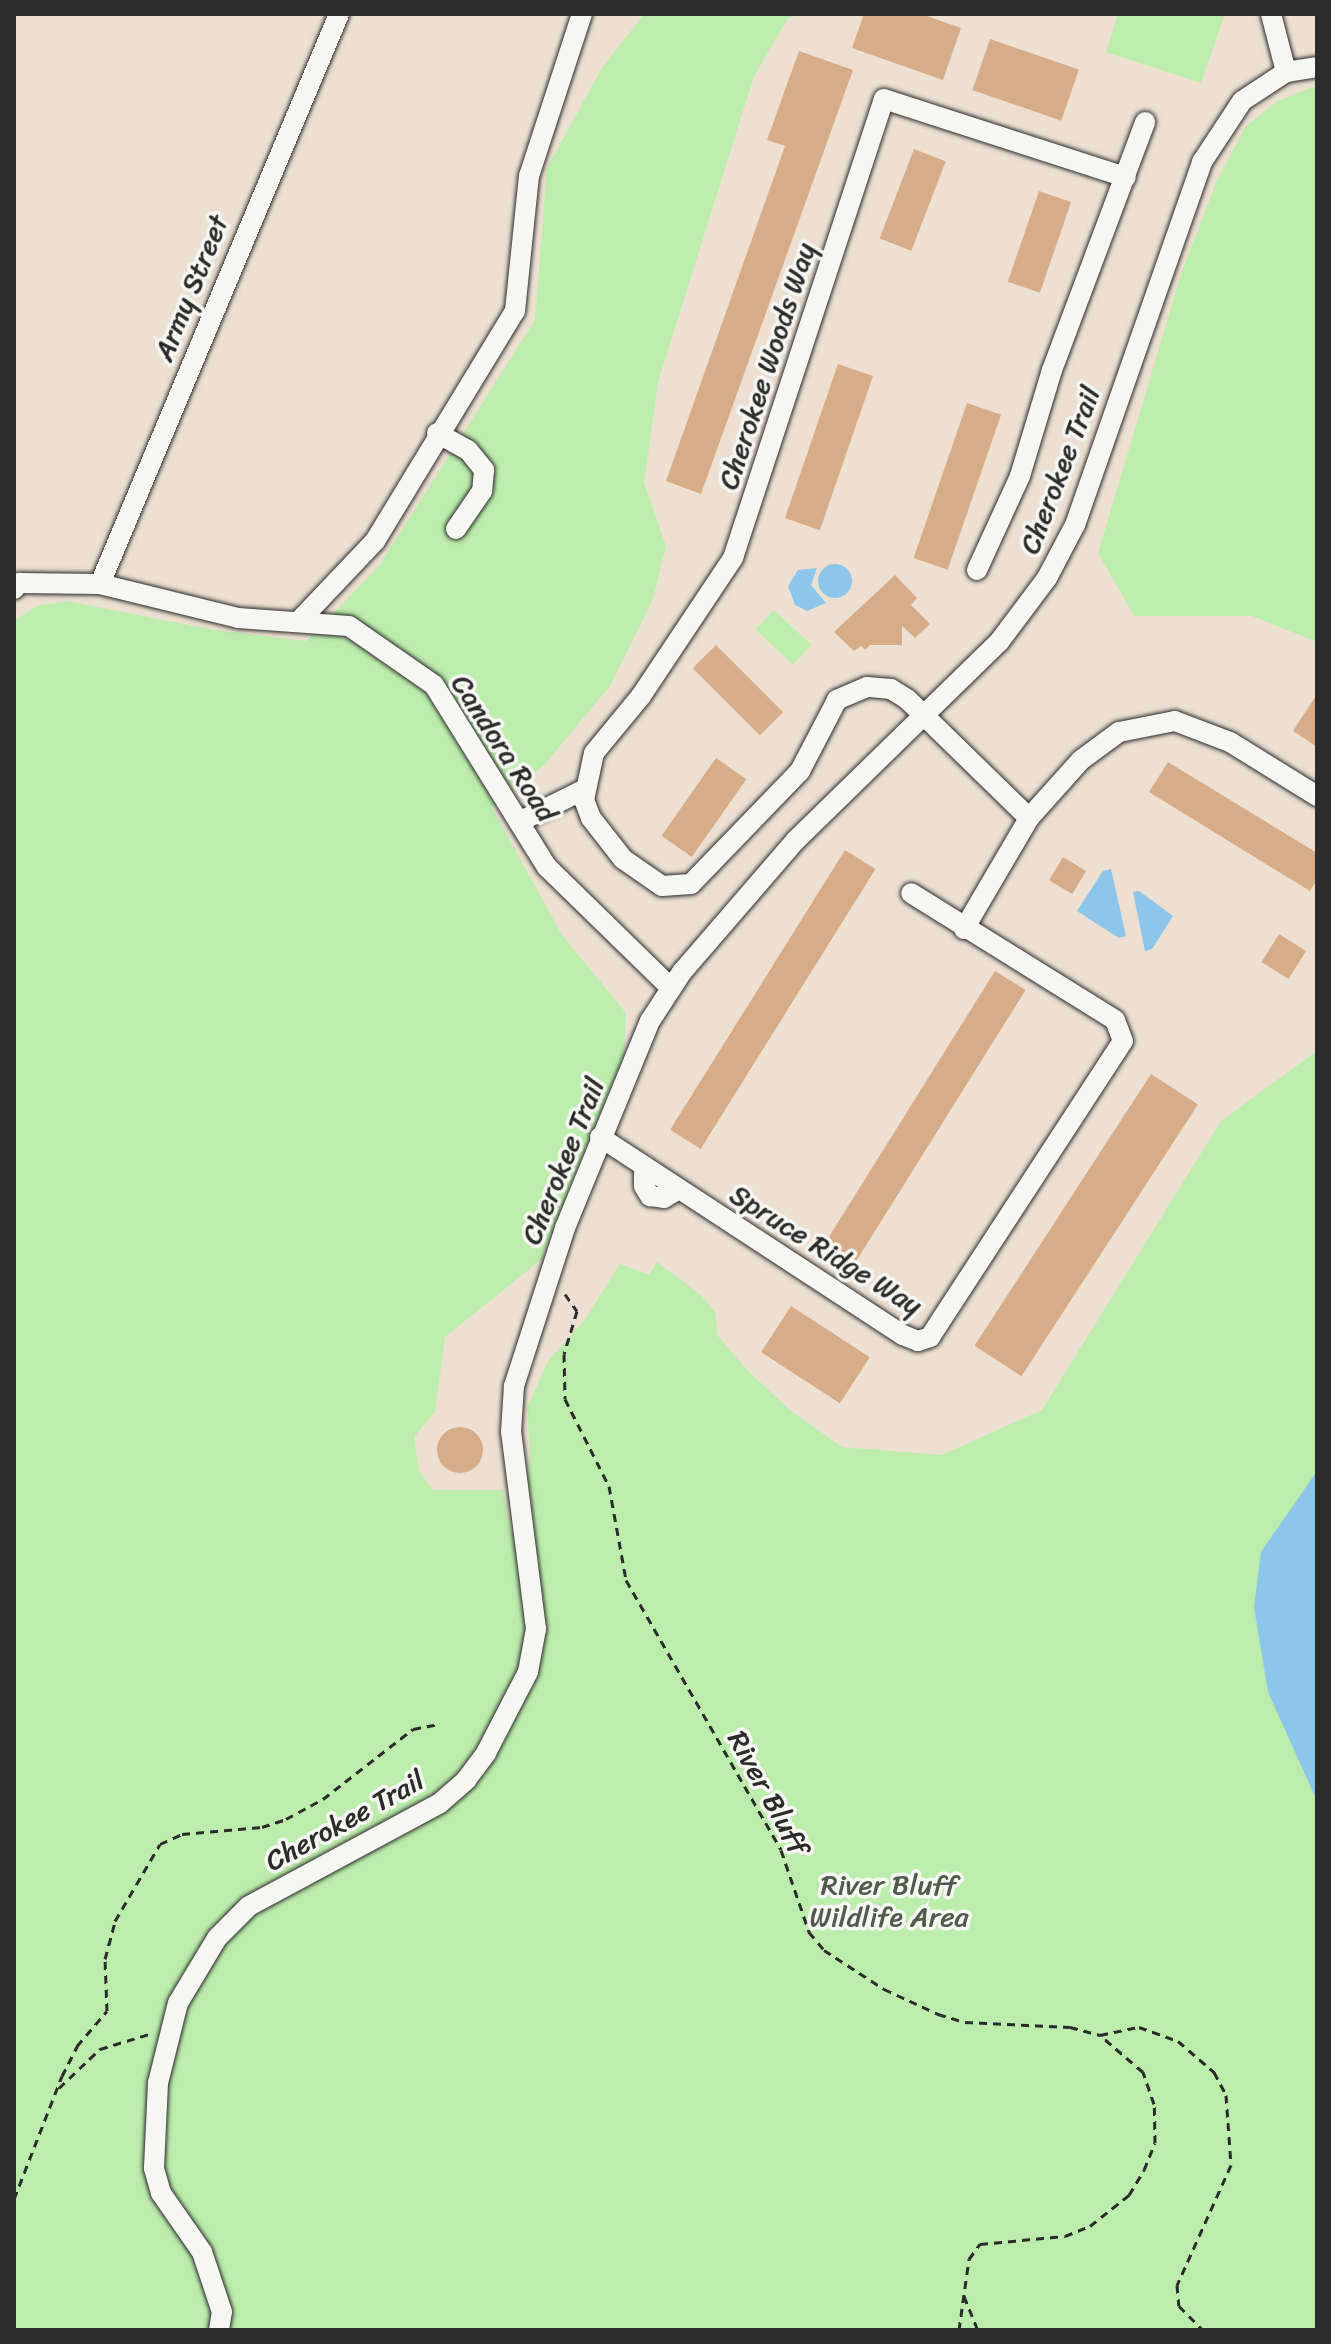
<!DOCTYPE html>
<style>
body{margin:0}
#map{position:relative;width:1331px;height:2344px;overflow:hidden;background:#ede0d2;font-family:Sriracha,sans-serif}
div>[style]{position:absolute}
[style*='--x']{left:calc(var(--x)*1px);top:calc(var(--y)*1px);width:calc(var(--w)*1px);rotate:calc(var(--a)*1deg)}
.green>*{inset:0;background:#bcedac;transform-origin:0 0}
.water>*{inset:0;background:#8cc6eb}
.round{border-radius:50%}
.building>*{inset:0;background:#d7ac88;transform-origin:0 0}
.path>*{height:3px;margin-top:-1.5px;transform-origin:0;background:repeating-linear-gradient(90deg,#2b2b2b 0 8px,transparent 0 14px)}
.roads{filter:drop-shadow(0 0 2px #2b2b2b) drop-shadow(0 0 2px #2b2b2b)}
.minor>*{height:20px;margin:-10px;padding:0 10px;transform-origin:10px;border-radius:10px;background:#f6f6f2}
span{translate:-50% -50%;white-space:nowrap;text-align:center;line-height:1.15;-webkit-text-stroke:7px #f6f6f2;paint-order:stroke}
.street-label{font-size:28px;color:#2b2b2b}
.park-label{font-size:28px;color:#4f5c4b}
.frame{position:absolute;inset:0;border:16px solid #2b2b2b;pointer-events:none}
</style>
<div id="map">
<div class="green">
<i style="clip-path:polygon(644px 14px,800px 14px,788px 18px,754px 76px,658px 382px,644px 483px,666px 546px,653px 599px,610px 686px,544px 765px,492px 808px,562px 935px,626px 1013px,624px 1056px,542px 1259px,445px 1337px,435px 1412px,414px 1437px,419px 1471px,433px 1490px,503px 1490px,511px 1531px,523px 1528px,530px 1454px,527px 1408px,548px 1361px,586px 1318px,620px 1264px,649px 1275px,657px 1262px,701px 1295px,715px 1312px,718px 1336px,747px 1370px,790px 1410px,842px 1447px,942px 1455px,1042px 1410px,1221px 1121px,1317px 1051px,1317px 2330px,14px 2330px,14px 621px,36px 606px,67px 601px,215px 630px,306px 641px,379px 566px,535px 320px,547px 168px,602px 68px)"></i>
<i style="clip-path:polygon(1118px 14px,1225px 14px,1201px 83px,1106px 52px)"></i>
<i style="clip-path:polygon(1317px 85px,1317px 642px,1252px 616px,1134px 616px,1098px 553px,1182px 271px,1216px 183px,1245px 127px,1276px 102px)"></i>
<i style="left:774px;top:610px;width:51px;height:27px;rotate:43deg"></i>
</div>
<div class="water">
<i class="round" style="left:818px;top:564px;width:34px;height:34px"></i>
<i style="clip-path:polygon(817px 568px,811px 585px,826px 603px,807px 611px,795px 605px,788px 586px,798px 570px)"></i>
<i style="clip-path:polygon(1111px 869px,1126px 936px,1119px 938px,1077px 911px,1103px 871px)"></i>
<i style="clip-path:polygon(1139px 891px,1173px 916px,1152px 949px,1145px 951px,1133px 892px)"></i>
<i style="clip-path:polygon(1317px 1471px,1317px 1801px,1268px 1692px,1254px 1607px,1261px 1552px)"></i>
</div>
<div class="building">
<i style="clip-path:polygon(864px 14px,921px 14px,961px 28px,943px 80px,852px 48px)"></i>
<i style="left:990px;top:39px;width:94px;height:54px;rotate:19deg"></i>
<i style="clip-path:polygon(799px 51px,853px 70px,701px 494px,666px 481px,785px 146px,767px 140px)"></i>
<i style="left:914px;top:149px;width:34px;height:96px;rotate:21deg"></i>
<i style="left:1039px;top:191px;width:34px;height:96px;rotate:19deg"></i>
<i style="left:838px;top:364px;width:37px;height:163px;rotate:19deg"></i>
<i style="left:967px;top:403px;width:36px;height:164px;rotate:19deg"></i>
<i style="clip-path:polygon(895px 575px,917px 598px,911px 605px,930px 624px,915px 638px,902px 626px,902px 645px,870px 645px,865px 650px,861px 646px,854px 651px,834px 632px)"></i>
<i style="left:716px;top:645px;width:95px;height:33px;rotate:45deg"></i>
<i style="clip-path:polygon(1317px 694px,1317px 747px,1293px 731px)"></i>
<i style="left:716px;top:758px;width:37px;height:95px;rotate:35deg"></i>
<i style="clip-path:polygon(1168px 762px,1317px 853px,1317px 880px,1310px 891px,1149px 792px)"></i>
<i style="left:845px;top:850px;width:36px;height:330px;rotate:32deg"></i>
<i style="left:1063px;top:857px;width:27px;height:27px;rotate:31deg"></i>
<i style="left:1279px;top:934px;width:32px;height:33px;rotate:32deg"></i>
<i style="left:995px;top:971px;width:36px;height:328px;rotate:32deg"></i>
<i style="left:1151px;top:1074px;width:56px;height:324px;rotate:33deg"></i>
<i style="left:791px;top:1306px;width:94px;height:55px;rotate:33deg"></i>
<i class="round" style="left:437px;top:1427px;width:46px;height:46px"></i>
</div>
<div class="path">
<i style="--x:565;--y:1294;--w:21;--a:55"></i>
<i style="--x:577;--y:1311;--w:45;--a:106.8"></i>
<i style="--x:564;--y:1354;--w:45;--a:88.7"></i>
<i style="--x:565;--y:1399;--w:97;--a:63.2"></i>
<i style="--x:609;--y:1486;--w:96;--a:79.7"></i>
<i style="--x:626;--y:1580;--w:311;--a:60.1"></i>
<i style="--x:781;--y:1850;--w:87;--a:71.1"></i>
<i style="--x:809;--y:1932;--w:23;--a:50"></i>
<i style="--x:824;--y:1950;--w:72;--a:33"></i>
<i style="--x:884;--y:1989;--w:60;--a:24.8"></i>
<i style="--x:938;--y:2014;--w:28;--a:17"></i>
<i style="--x:965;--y:2022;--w:105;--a:2.7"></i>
<i style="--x:1070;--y:2027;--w:31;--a:15"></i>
<i style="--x:1100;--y:2035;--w:40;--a:-12"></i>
<i style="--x:1139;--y:2027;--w:41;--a:19.7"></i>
<i style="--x:1178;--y:2041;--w:48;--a:40.7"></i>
<i style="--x:1214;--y:2072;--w:26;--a:62"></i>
<i style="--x:1226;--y:2095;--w:70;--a:85.9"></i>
<i style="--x:1231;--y:2165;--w:132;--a:114.2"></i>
<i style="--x:1177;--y:2285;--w:21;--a:85"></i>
<i style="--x:1179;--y:2306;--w:34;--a:45"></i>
<i style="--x:59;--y:2088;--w:57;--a:-43.6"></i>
<i style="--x:100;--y:2049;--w:51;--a:-17"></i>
<i style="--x:14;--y:2199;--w:132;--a:-68.7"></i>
<i style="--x:62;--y:2076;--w:34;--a:-63"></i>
<i style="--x:77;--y:2046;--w:46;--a:-49.4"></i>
<i style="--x:107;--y:2011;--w:52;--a:-92.2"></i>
<i style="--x:105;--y:1959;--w:39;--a:-75"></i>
<i style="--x:115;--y:1921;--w:89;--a:-59.7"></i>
<i style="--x:160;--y:1844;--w:24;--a:-24"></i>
<i style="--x:182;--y:1834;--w:80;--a:-5"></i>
<i style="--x:262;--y:1827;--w:25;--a:-18"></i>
<i style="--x:286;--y:1819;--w:42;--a:-28.4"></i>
<i style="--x:323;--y:1799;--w:114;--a:-37.9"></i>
<i style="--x:413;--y:1729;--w:25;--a:-11"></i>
<i style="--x:964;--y:2296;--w:37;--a:68"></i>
<i style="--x:959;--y:2330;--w:72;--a:-82"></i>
<i style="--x:969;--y:2259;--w:19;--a:-54"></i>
<i style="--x:980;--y:2244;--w:85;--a:-5.4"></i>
<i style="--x:1065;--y:2236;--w:27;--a:-22"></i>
<i style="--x:1090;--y:2226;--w:50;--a:-38.5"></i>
<i style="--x:1129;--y:2195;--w:29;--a:-59"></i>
<i style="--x:1144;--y:2170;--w:29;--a:-68"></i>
<i style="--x:1155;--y:2143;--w:39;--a:-91"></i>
<i style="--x:1154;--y:2104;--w:34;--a:-109"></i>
<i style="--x:1143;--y:2072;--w:57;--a:-139.3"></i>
</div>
<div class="roads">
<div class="minor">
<i style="--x:1271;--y:14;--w:60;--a:75.5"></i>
<i style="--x:437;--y:433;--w:35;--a:29"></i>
<i style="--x:468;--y:450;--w:26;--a:51"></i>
<i style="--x:484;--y:470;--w:21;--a:95"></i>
<i style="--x:482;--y:491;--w:46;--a:124.4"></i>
<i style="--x:977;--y:570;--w:103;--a:-65.4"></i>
<i style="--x:1020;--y:476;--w:111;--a:-73.2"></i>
<i style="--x:1052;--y:370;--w:265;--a:-69.4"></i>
<i style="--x:100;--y:584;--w:618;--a:-67.25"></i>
<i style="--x:14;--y:589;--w:8;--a:-50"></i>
<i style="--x:19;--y:583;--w:81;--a:0.7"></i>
<i style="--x:100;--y:584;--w:142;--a:13.8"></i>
<i style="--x:238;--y:618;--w:111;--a:4.1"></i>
<i style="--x:349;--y:626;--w:103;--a:34.8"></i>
<i style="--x:434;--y:685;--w:214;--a:58.2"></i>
<i style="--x:547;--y:867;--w:173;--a:44.3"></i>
<i style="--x:301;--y:619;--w:108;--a:-46.5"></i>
<i style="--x:375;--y:541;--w:269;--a:-58.7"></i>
<i style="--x:515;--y:311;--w:136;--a:-84.1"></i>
<i style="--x:529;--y:176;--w:170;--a:-71.9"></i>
<i style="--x:1029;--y:818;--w:170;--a:-135.7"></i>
<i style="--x:907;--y:699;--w:19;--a:-148"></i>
<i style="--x:891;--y:689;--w:24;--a:-175"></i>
<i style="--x:867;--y:687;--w:33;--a:157"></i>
<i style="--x:837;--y:700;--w:80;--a:117.5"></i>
<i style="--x:800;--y:771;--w:157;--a:134"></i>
<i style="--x:691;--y:884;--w:29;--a:176"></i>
<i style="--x:662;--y:886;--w:47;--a:-145.3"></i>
<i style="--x:623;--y:859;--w:52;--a:-128"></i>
<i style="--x:591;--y:818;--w:19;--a:-111"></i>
<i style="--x:584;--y:800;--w:48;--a:-78"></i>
<i style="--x:594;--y:753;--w:74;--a:-50.5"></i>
<i style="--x:641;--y:696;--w:166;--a:-56.3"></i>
<i style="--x:733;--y:558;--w:483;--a:-71.8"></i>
<i style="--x:884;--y:99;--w:254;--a:17.9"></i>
<i style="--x:519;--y:822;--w:74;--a:-26.6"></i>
<i style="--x:964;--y:929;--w:129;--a:-59.6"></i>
<i style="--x:1029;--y:818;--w:78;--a:-48.1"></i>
<i style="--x:1081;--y:760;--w:47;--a:-36.4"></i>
<i style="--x:1119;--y:732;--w:57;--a:-11.1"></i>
<i style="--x:1175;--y:721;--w:59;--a:20.9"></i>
<i style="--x:1230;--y:742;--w:102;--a:31.8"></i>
<i style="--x:600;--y:1137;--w:362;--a:33.2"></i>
<i style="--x:903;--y:1335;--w:16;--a:22"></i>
<i style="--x:918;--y:1341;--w:13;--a:-18"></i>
<i style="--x:930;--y:1337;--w:353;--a:-56.9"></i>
<i style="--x:1123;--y:1041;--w:22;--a:-111"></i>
<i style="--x:1115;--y:1020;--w:240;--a:-148.1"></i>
<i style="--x:644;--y:1166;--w:20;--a:90"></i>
<i style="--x:644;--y:1186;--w:12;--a:59"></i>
<i style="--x:650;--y:1196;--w:14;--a:8"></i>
<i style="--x:664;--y:1198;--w:17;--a:-31"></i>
<i style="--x:219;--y:2330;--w:18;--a:-81"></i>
<i style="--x:222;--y:2312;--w:63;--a:-108.4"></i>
<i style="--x:202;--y:2252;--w:72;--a:-124.8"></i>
<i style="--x:161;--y:2193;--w:26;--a:-106"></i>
<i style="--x:154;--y:2168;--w:85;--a:-87.3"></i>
<i style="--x:158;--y:2083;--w:82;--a:-76"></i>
<i style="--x:178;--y:2003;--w:76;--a:-59"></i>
<i style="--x:217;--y:1938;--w:45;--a:-45"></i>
<i style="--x:249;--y:1906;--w:217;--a:-28.3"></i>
<i style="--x:440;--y:1803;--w:35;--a:-41"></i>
<i style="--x:466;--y:1780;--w:34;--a:-53"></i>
<i style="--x:486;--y:1753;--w:91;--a:-62.6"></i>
<i style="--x:528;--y:1672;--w:44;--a:-79.5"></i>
<i style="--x:536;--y:1629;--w:199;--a:-97.2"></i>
<i style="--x:511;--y:1432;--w:46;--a:-86.3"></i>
<i style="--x:514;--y:1386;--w:166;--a:-72.1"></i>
<i style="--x:565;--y:1228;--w:224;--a:-67.7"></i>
<i style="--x:650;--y:1021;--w:59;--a:-56.9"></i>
<i style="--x:682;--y:972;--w:174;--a:-49.2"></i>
<i style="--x:796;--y:840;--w:284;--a:-44.3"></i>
<i style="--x:999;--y:642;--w:80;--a:-53.1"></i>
<i style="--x:1047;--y:578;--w:60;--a:-62.2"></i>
<i style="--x:1075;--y:525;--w:385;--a:-70.7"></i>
<i style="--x:1202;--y:162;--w:73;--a:-56.7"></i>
<i style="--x:1242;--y:101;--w:53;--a:-33.4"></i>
<i style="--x:1286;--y:72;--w:31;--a:-9"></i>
</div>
</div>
<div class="street-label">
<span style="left:191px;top:288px;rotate:-68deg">Army Street</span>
<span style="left:767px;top:366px;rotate:-72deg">Cherokee Woods Way</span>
<span style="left:1060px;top:470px;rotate:-69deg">Cherokee Trail</span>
<span style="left:504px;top:748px;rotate:57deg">Candora Road</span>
<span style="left:563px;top:1161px;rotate:-68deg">Cherokee Trail</span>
<span style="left:826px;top:1250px;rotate:32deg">Spruce Ridge Way</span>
<span style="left:768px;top:1793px;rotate:61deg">River Bluff</span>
<span style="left:345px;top:1821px;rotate:-29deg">Cherokee Trail</span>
</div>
<div class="park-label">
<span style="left:889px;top:1901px">River Bluff<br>Wildlife Area</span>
</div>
<div class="frame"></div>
</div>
